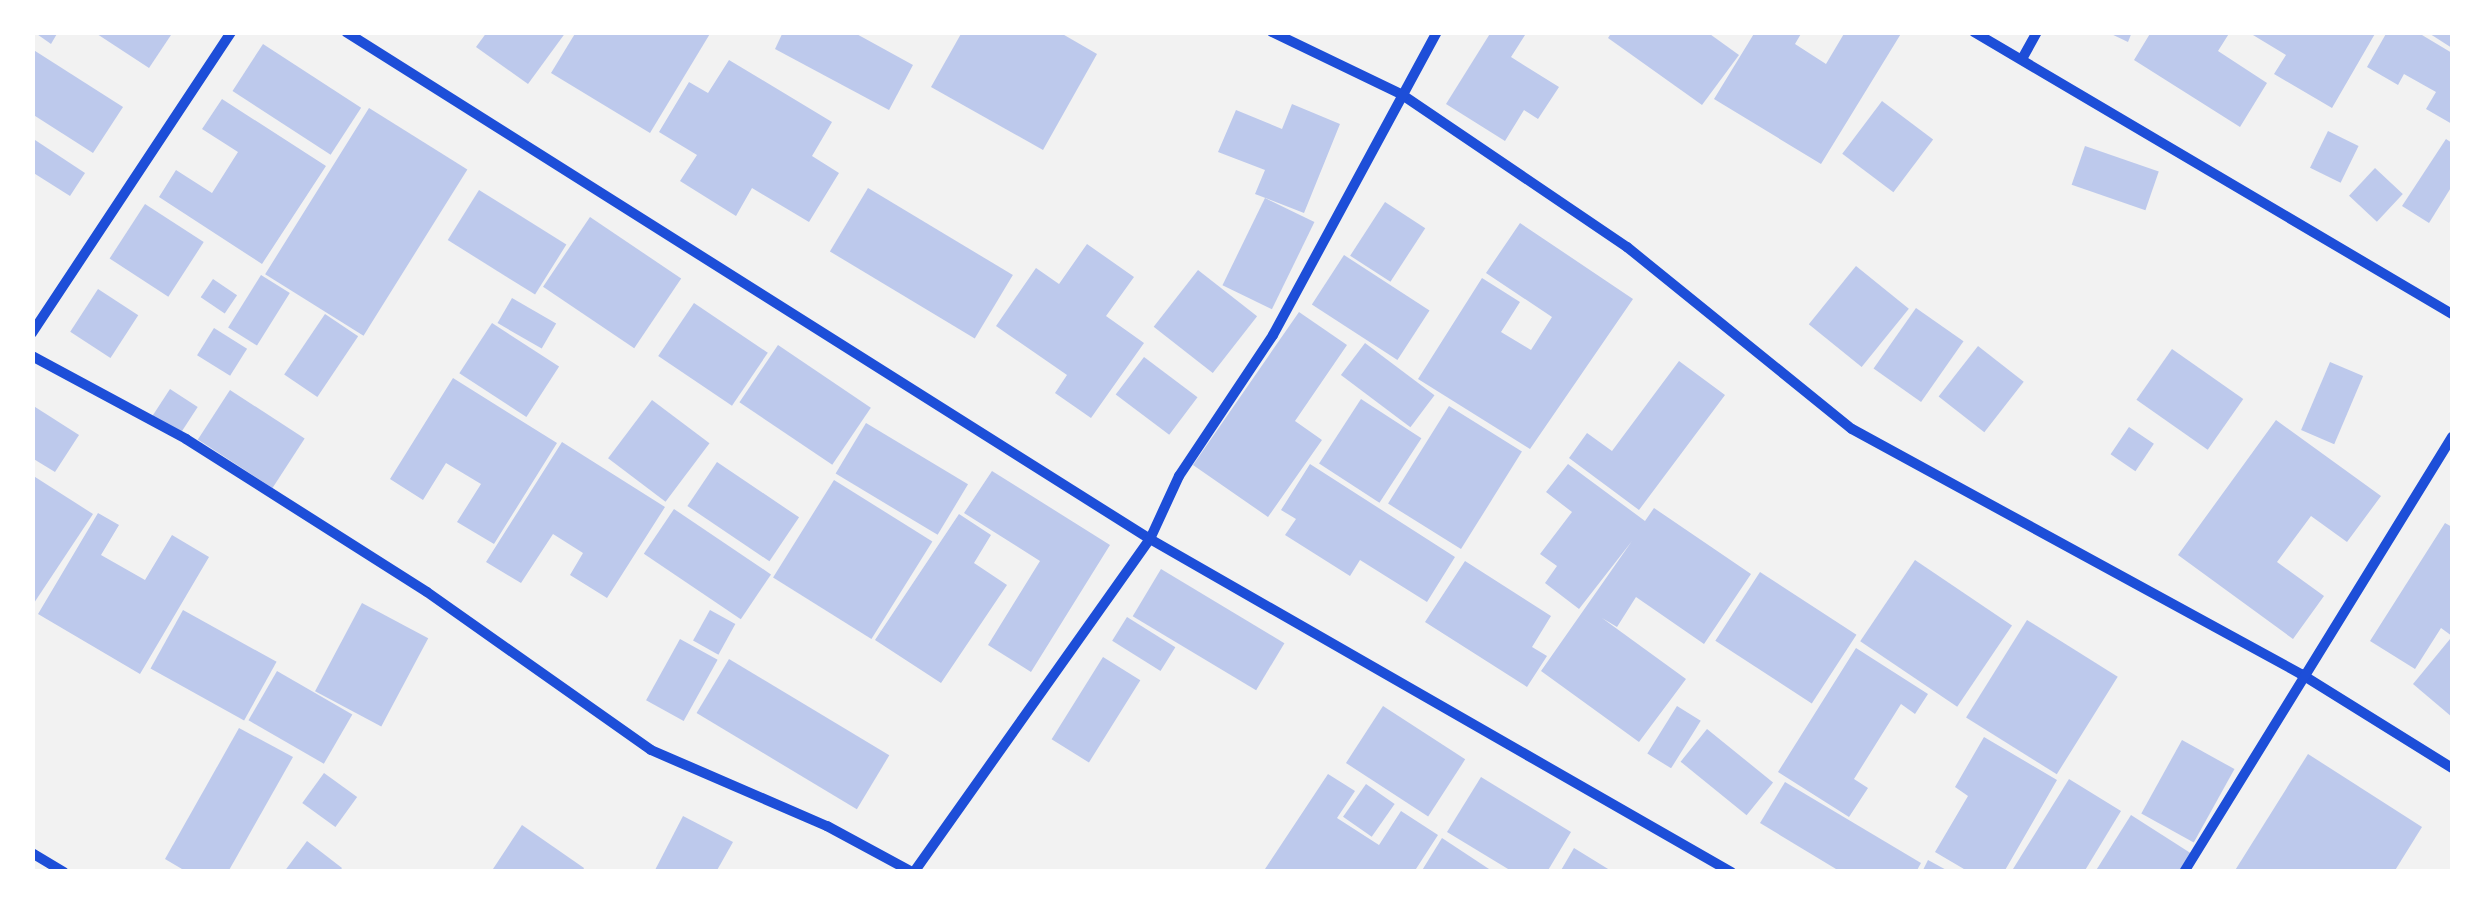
<!DOCTYPE html>
<style>
body{margin:0}
#map{position:relative;width:2485px;height:904px;overflow:hidden;background:#f2f2f2;font-family:Jost,sans-serif}
div>[style]{position:absolute}
[style*='--x']{left:calc(var(--x)*1px);top:calc(var(--y)*1px);width:calc(var(--w)*1px);rotate:calc(var(--a)*1deg)}
.building>*{inset:0;background:#bdc9ec;transform-origin:0 0}
.minor>*{height:10px;margin:-5px;padding:0 5px;transform-origin:5px;border-radius:5px;background:#1d4ed8}
span{translate:-50% -50%;white-space:nowrap;text-align:center;line-height:1.15;-webkit-text-stroke:10px #fff;paint-order:stroke}
.frame{position:absolute;inset:0;border:35px solid #fff;pointer-events:none}
</style>
<div id="map">
<div class="building">
<i style="clip-path:polygon(34px 32px,58px 32px,51px 44px)"></i>
<i style="clip-path:polygon(94px 32px,173px 32px,149px 68px)"></i>
<i style="clip-path:polygon(487px 32px,566px 32px,528px 84px,476px 47px)"></i>
<i style="clip-path:polygon(576px 32px,711px 32px,650px 133px,551px 73px)"></i>
<i style="clip-path:polygon(783px 32px,853px 32px,913px 65px,889px 110px,775px 49px)"></i>
<i style="clip-path:polygon(962px 32px,1059px 32px,1097px 54px,1043px 150px,931px 87px)"></i>
<i style="clip-path:polygon(1491px 32px,1527px 32px,1511px 57px,1559px 87px,1538px 119px,1524px 110px,1505px 141px,1446px 104px)"></i>
<i style="clip-path:polygon(1612px 32px,1707px 32px,1739px 55px,1702px 105px,1608px 38px)"></i>
<i style="clip-path:polygon(1755px 32px,1802px 32px,1795px 44px,1826px 64px,1845px 32px,1902px 32px,1821px 164px,1714px 99px)"></i>
<i style="clip-path:polygon(2107px 32px,2132px 32px,2128px 42px)"></i>
<i style="clip-path:polygon(2151px 32px,2230px 32px,2218px 51px,2267px 83px,2240px 127px,2134px 60px)"></i>
<i style="clip-path:polygon(2248px 32px,2376px 32px,2332px 108px,2274px 74px,2286px 55px)"></i>
<i style="clip-path:polygon(2387px 32px,2417px 32px,2452px 53px,2452px 124px,2426px 109px,2436px 92px,2404px 74px,2398px 85px,2367px 67px)"></i>
<i style="clip-path:polygon(2427px 32px,2452px 32px,2452px 48px)"></i>
<i style="left:263px;top:44px;width:117px;height:56px;rotate:33deg"></i>
<i style="clip-path:polygon(32px 49px,123px 107px,93px 153px,32px 114px)"></i>
<i style="clip-path:polygon(729px 60px,832px 122px,812px 156px,839px 173px,809px 222px,752px 188px,736px 216px,680px 181px,697px 155px,659px 132px,689px 82px,708px 93px)"></i>
<i style="clip-path:polygon(222px 99px,326px 166px,262px 264px,159px 197px,176px 170px,212px 193px,238px 152px,202px 129px)"></i>
<i style="left:1882px;top:101px;width:64px;height:66px;rotate:37deg"></i>
<i style="clip-path:polygon(1292px 104px,1340px 124px,1304px 213px,1255px 194px,1265px 170px,1218px 152px,1236px 110px,1282px 129px)"></i>
<i style="left:369px;top:108px;width:116px;height:196px;rotate:32deg"></i>
<i style="left:2328px;top:131px;width:34px;height:41px;rotate:26deg"></i>
<i style="clip-path:polygon(32px 138px,85px 173px,70px 196px,32px 172px)"></i>
<i style="clip-path:polygon(2446px 139px,2452px 143px,2452px 186px,2429px 223px,2402px 206px)"></i>
<i style="left:2085px;top:146px;width:78px;height:41px;rotate:19deg"></i>
<i style="left:2375px;top:168px;width:38px;height:38px;rotate:43deg"></i>
<i style="left:868px;top:188px;width:169px;height:74px;rotate:31deg"></i>
<i style="left:479px;top:190px;width:103px;height:59px;rotate:32deg"></i>
<i style="left:1265px;top:198px;width:55px;height:97px;rotate:26deg"></i>
<i style="left:1385px;top:202px;width:48px;height:64px;rotate:33deg"></i>
<i style="left:145px;top:204px;width:70px;height:65px;rotate:33deg"></i>
<i style="left:590px;top:217px;width:110px;height:84px;rotate:34deg"></i>
<i style="clip-path:polygon(1520px 223px,1633px 299px,1530px 449px,1418px 379px,1482px 278px,1520px 302px,1501px 332px,1531px 350px,1552px 317px,1486px 273px)"></i>
<i style="clip-path:polygon(1087px 244px,1134px 277px,1106px 316px,1144px 343px,1091px 418px,1055px 393px,1067px 375px,996px 326px,1036px 268px,1059px 284px)"></i>
<i style="left:1344px;top:255px;width:102px;height:59px;rotate:33deg"></i>
<i style="left:1856px;top:266px;width:68px;height:75px;rotate:39deg"></i>
<i style="left:1198px;top:270px;width:75px;height:72px;rotate:38deg"></i>
<i style="left:261px;top:275px;width:34px;height:62px;rotate:32deg"></i>
<i style="left:213px;top:279px;width:29px;height:22px;rotate:34deg"></i>
<i style="left:98px;top:289px;width:48px;height:51px;rotate:33deg"></i>
<i style="left:512px;top:298px;width:51px;height:29px;rotate:30deg"></i>
<i style="left:694px;top:303px;width:89px;height:64px;rotate:34deg"></i>
<i style="left:1916px;top:308px;width:58px;height:74px;rotate:35deg"></i>
<i style="clip-path:polygon(1299px 312px,1347px 345px,1295px 421px,1322px 440px,1268px 517px,1193px 465px)"></i>
<i style="left:325px;top:314px;width:40px;height:73px;rotate:34deg"></i>
<i style="left:492px;top:323px;width:80px;height:60px;rotate:33deg"></i>
<i style="left:214px;top:328px;width:39px;height:32px;rotate:32deg"></i>
<i style="left:1365px;top:343px;width:87px;height:40px;rotate:37deg"></i>
<i style="left:778px;top:345px;width:112px;height:69px;rotate:34deg"></i>
<i style="left:1978px;top:346px;width:58px;height:64px;rotate:38deg"></i>
<i style="left:2172px;top:349px;width:87px;height:62px;rotate:35deg"></i>
<i style="left:1144px;top:357px;width:67px;height:47px;rotate:37deg"></i>
<i style="clip-path:polygon(1679px 361px,1725px 395px,1639px 510px,1569px 458px,1587px 433px,1612px 451px)"></i>
<i style="left:2330px;top:362px;width:36px;height:74px;rotate:23deg"></i>
<i style="clip-path:polygon(453px 378px,557px 443px,494px 544px,457px 522px,481px 484px,446px 463px,423px 500px,390px 479px)"></i>
<i style="left:170px;top:389px;width:33px;height:35px;rotate:33deg"></i>
<i style="left:230px;top:390px;width:89px;height:59px;rotate:33deg"></i>
<i style="left:1361px;top:399px;width:72px;height:77px;rotate:33deg"></i>
<i style="left:652px;top:400px;width:72px;height:73px;rotate:37deg"></i>
<i style="clip-path:polygon(32px 405px,79px 435px,55px 472px,32px 458px)"></i>
<i style="left:1449px;top:406px;width:86px;height:115px;rotate:32deg"></i>
<i style="clip-path:polygon(2276px 420px,2381px 496px,2347px 542px,2311px 516px,2277px 562px,2324px 596px,2293px 639px,2178px 555px)"></i>
<i style="left:866px;top:423px;width:119px;height:59px;rotate:31deg"></i>
<i style="left:2129px;top:427px;width:30px;height:33px;rotate:34deg"></i>
<i style="clip-path:polygon(562px 442px,665px 507px,607px 598px,570px 575px,583px 553px,553px 534px,521px 583px,486px 562px)"></i>
<i style="left:717px;top:462px;width:99px;height:53px;rotate:34deg"></i>
<i style="clip-path:polygon(1310px 464px,1455px 557px,1427px 602px,1360px 560px,1350px 576px,1285px 535px,1296px 519px,1281px 510px)"></i>
<i style="clip-path:polygon(1568px 464px,1645px 521px,1654px 508px,1751px 574px,1704px 644px,1636px 597px,1617px 627px,1602px 618px,1686px 679px,1639px 742px,1541px 671px,1632px 541px,1579px 609px,1545px 583px,1557px 566px,1540px 554px,1572px 512px,1546px 492px)"></i>
<i style="clip-path:polygon(992px 471px,1110px 545px,1031px 672px,988px 645px,1040px 561px,964px 513px)"></i>
<i style="clip-path:polygon(32px 475px,93px 514px,32px 606px)"></i>
<i style="left:834px;top:480px;width:116px;height:115px;rotate:32deg"></i>
<i style="left:674px;top:509px;width:117px;height:54px;rotate:34deg"></i>
<i style="clip-path:polygon(98px 513px,119px 525px,101px 555px,145px 580px,172px 535px,209px 557px,140px 674px,38px 614px)"></i>
<i style="clip-path:polygon(959px 514px,991px 535px,974px 563px,1007px 585px,941px 683px,875px 640px)"></i>
<i style="clip-path:polygon(2445px 523px,2452px 527px,2452px 636px,2441px 628px,2415px 669px,2370px 641px)"></i>
<i style="left:1915px;top:560px;width:117px;height:98px;rotate:34deg"></i>
<i style="clip-path:polygon(1465px 561px,1551px 616px,1532px 647px,1547px 656px,1527px 687px,1425px 622px)"></i>
<i style="left:1161px;top:569px;width:144px;height:55px;rotate:31deg"></i>
<i style="left:1760px;top:572px;width:115px;height:82px;rotate:33deg"></i>
<i style="left:362px;top:603px;width:75px;height:100px;rotate:28deg"></i>
<i style="left:183px;top:610px;width:107px;height:67px;rotate:29deg"></i>
<i style="left:710px;top:610px;width:29px;height:35px;rotate:29deg"></i>
<i style="left:1127px;top:617px;width:57px;height:28px;rotate:32deg"></i>
<i style="left:2027px;top:620px;width:107px;height:115px;rotate:32deg"></i>
<i style="left:680px;top:639px;width:43px;height:70px;rotate:29deg"></i>
<i style="clip-path:polygon(2450px 639px,2452px 641px,2452px 717px,2413px 684px)"></i>
<i style="clip-path:polygon(1856px 648px,1928px 694px,1915px 714px,1901px 704px,1854px 779px,1868px 788px,1849px 817px,1778px 772px)"></i>
<i style="left:1103px;top:657px;width:44px;height:97px;rotate:32deg"></i>
<i style="left:729px;top:659px;width:187px;height:63px;rotate:31deg"></i>
<i style="left:277px;top:671px;width:87px;height:57px;rotate:30deg"></i>
<i style="left:1383px;top:706px;width:98px;height:68px;rotate:33deg"></i>
<i style="left:1677px;top:706px;width:28px;height:56px;rotate:32deg"></i>
<i style="clip-path:polygon(239px 728px,293px 757px,228px 872px,187px 872px,165px 859px)"></i>
<i style="left:1707px;top:729px;width:85px;height:42px;rotate:39deg"></i>
<i style="clip-path:polygon(1984px 737px,2057px 780px,2004px 872px,1969px 872px,1935px 852px,1968px 796px,1955px 787px)"></i>
<i style="left:2182px;top:740px;width:60px;height:84px;rotate:29deg"></i>
<i style="clip-path:polygon(2308px 754px,2422px 827px,2394px 872px,2234px 872px)"></i>
<i style="left:324px;top:773px;width:41px;height:37px;rotate:36deg"></i>
<i style="clip-path:polygon(1328px 774px,1355px 791px,1337px 818px,1379px 845px,1401px 811px,1438px 835px,1414px 872px,1263px 872px)"></i>
<i style="clip-path:polygon(1481px 777px,1571px 832px,1547px 872px,1513px 872px,1447px 832px)"></i>
<i style="clip-path:polygon(2069px 779px,2121px 811px,2084px 872px,2017px 872px,2013px 869px)"></i>
<i style="clip-path:polygon(1785px 782px,1921px 863px,1916px 872px,1841px 872px,1760px 823px)"></i>
<i style="left:1366px;top:784px;width:35px;height:40px;rotate:35deg"></i>
<i style="clip-path:polygon(2131px 815px,2192px 854px,2181px 872px,2095px 872px)"></i>
<i style="clip-path:polygon(683px 816px,733px 842px,716px 872px,654px 872px)"></i>
<i style="clip-path:polygon(522px 825px,584px 868px,582px 872px,491px 872px)"></i>
<i style="clip-path:polygon(1442px 838px,1489px 869px,1488px 872px,1421px 872px)"></i>
<i style="clip-path:polygon(307px 841px,342px 868px,339px 872px,284px 872px)"></i>
<i style="clip-path:polygon(1574px 848px,1613px 872px,1560px 872px)"></i>
<i style="clip-path:polygon(1928px 860px,1950px 872px,1922px 872px)"></i>
</div>
<div class="minor">
<i style="--x:346;--y:32;--w:951;--a:32.24"></i>
<i style="--x:1150;--y:539;--w:670;--a:29.82"></i>
<i style="--x:1272;--y:32;--w:143;--a:25.7"></i>
<i style="--x:1401;--y:94;--w:273;--a:34.1"></i>
<i style="--x:1627;--y:247;--w:289;--a:39"></i>
<i style="--x:1852;--y:429;--w:511;--a:28.62"></i>
<i style="--x:2301;--y:674;--w:178;--a:31.9"></i>
<i style="--x:1974;--y:32;--w:555;--a:30.54"></i>
<i style="--x:2022;--y:59;--w:31;--a:-61"></i>
<i style="--x:32;--y:333;--w:361;--a:-56.5"></i>
<i style="--x:32;--y:356;--w:175;--a:28.3"></i>
<i style="--x:186;--y:439;--w:285;--a:32.4"></i>
<i style="--x:427;--y:592;--w:274;--a:35.2"></i>
<i style="--x:651;--y:750;--w:192;--a:23.4"></i>
<i style="--x:827;--y:826;--w:97;--a:28.4"></i>
<i style="--x:32;--y:853;--w:37;--a:31"></i>
<i style="--x:914;--y:872;--w:408;--a:-54.7"></i>
<i style="--x:1150;--y:539;--w:69;--a:-65.3"></i>
<i style="--x:1179;--y:476;--w:169;--a:-56.3"></i>
<i style="--x:1273;--y:335;--w:345;--a:-61.6"></i>
<i style="--x:2184;--y:872;--w:511;--a:-58.36"></i>
</div>
<div class="frame"></div>
</div>
